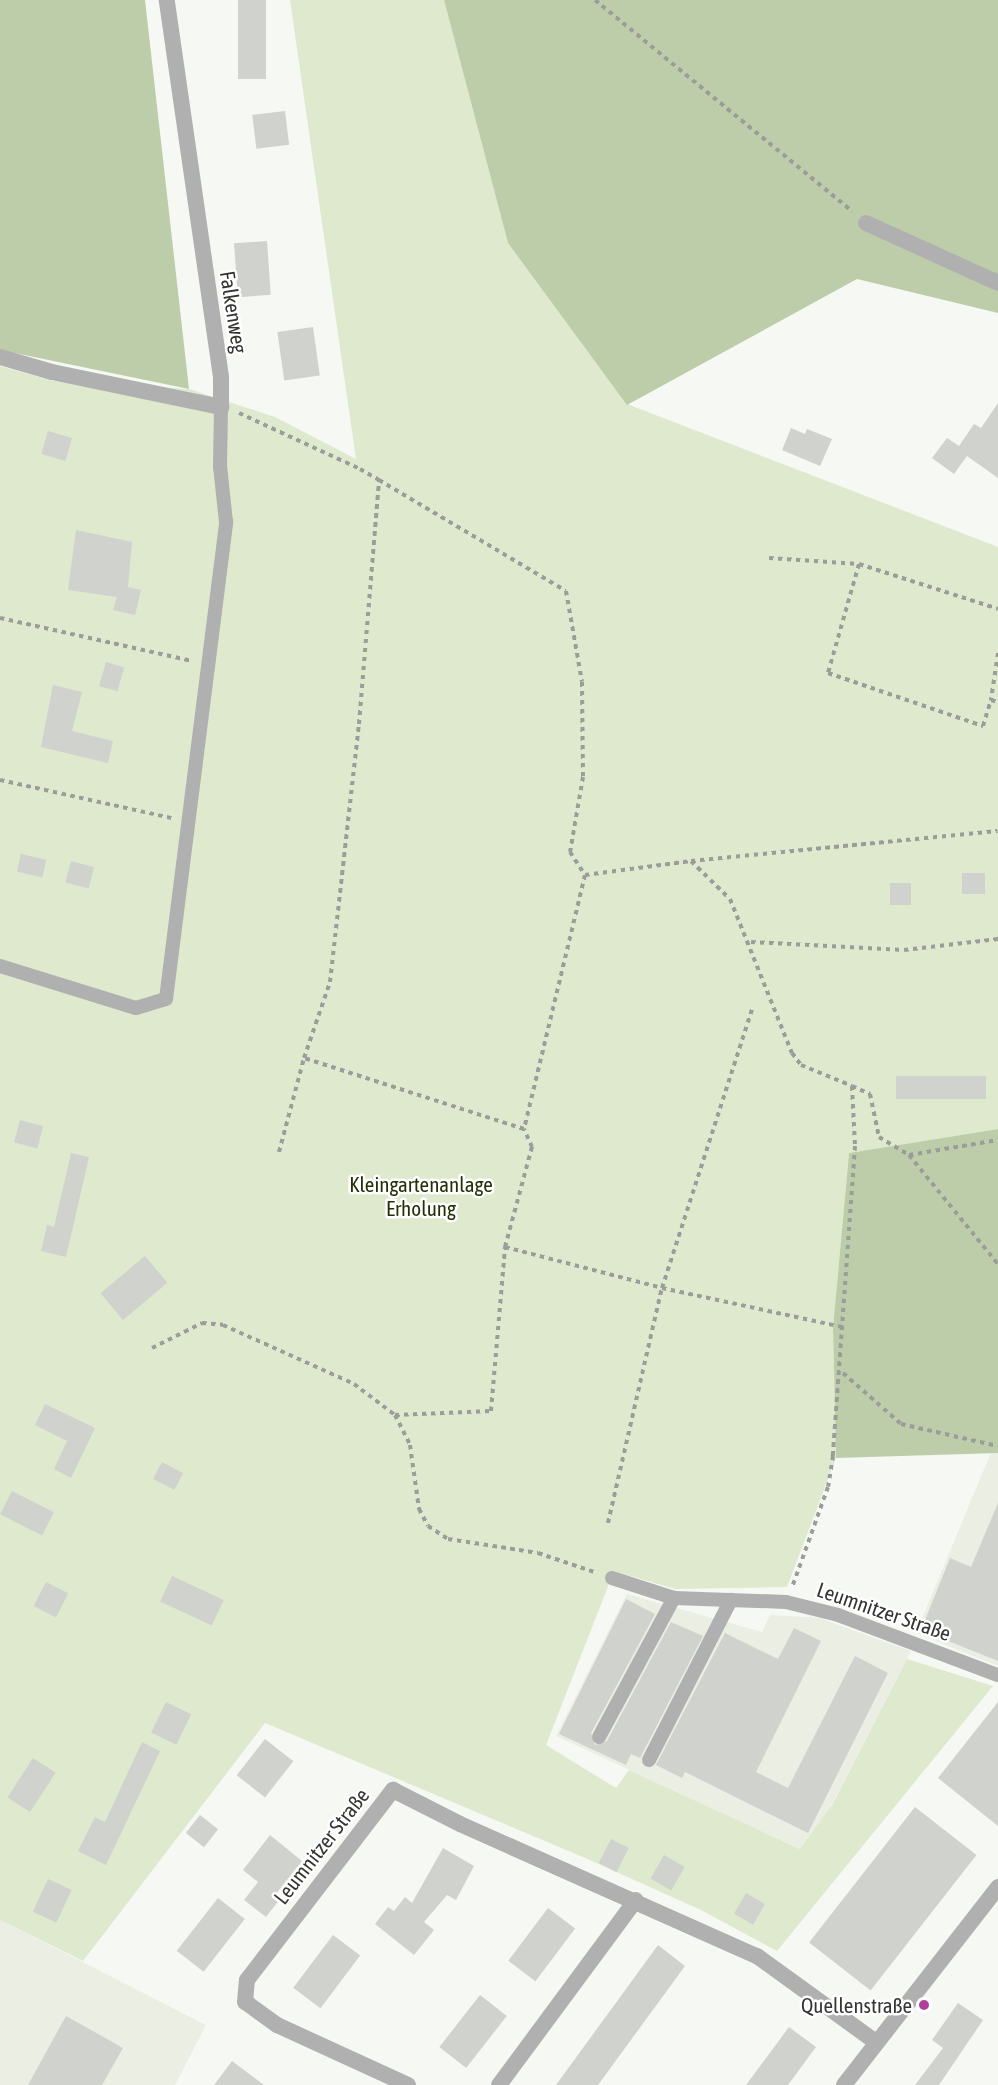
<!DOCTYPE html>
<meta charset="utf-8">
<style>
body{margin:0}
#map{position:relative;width:998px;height:2085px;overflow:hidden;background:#f6f8f4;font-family:"Asap Condensed",sans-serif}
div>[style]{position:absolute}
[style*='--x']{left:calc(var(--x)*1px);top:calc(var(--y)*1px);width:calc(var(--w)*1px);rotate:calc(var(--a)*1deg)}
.built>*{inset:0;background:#eaeee3}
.green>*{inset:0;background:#dee9ce}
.forest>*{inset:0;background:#becda9}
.building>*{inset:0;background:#d0d2ce;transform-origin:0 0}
.path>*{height:4px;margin-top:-2px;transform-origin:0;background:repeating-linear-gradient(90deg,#9b9d9a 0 4.5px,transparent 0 9px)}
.service>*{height:14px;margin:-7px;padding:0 7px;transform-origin:7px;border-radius:7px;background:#afb0af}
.minor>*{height:16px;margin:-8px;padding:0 8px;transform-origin:8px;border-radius:8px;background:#afb0af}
.dots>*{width:16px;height:16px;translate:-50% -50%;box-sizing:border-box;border:3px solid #fff;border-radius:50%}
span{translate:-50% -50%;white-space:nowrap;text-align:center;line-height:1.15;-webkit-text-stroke:5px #fff;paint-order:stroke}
.street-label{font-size:21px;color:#353634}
.park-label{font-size:21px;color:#243107}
.poi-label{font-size:21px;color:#353634}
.right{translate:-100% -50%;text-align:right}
</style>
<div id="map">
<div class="built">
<i style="clip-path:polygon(992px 1450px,998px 1453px,998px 1666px,916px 1633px)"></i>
<i style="clip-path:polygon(627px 1594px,762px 1632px,770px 1615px,819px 1618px,911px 1651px,807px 1852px,556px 1736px)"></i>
<i style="clip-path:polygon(0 1920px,206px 2025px,175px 2085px,0 2085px)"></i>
</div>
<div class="green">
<i style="clip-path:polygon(290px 0,444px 0,508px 243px,627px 404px,998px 547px,998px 1129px,849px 1153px,833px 1328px,836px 1458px,787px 1587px,675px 1589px,614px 1571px,546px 1745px,616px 1788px,629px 1770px,800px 1849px,832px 1805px,907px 1659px,993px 1686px,777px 1951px,701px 1910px,583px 1857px,265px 1723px,83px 1961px,0 1920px,0 366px,53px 381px,189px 389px,275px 417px,356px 459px)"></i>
</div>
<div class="forest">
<i style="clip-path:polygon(0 0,145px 0,189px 389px,0 350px)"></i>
<i style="clip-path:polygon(444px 0,998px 0,998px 313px,857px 279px,627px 405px,508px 243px)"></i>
<i style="clip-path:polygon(998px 1129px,998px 1453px,836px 1458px,833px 1328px,849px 1153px)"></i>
</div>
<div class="building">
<i style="left:238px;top:0;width:28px;height:79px"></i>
<i style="left:285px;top:111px;width:34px;height:33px;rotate:83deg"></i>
<i style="left:267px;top:241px;width:54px;height:33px;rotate:86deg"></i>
<i style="left:313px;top:327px;width:49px;height:36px;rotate:82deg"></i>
<i style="clip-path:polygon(998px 403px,998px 478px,967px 456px,954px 474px,932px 458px,947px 438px,959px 446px,974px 424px,981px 428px)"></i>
<i style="clip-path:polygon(791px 428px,805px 434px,807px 429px,832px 439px,820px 466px,782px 450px)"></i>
<i style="left:48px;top:431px;width:25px;height:24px;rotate:16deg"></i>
<i style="clip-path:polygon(76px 530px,132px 542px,128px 587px,141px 590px,135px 615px,113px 610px,117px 597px,68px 590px)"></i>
<i style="left:106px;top:662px;width:19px;height:25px;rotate:16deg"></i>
<i style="clip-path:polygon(53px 685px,82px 692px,72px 731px,113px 741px,108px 763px,41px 747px)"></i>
<i style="left:21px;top:854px;width:26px;height:18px;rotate:13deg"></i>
<i style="left:71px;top:861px;width:24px;height:22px;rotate:15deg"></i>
<i style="left:962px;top:873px;width:23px;height:21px"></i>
<i style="left:890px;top:883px;width:21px;height:22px"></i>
<i style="left:896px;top:1076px;width:90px;height:23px"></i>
<i style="left:20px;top:1120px;width:24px;height:23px;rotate:15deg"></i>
<i style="clip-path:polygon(71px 1153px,89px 1157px,66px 1257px,41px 1251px,47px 1225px,54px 1227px)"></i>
<i style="left:145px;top:1256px;width:35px;height:58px;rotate:50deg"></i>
<i style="clip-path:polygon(45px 1404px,95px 1428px,71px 1478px,54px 1469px,67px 1441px,35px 1425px)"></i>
<i style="left:162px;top:1462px;width:24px;height:19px;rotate:28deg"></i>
<i style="left:12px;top:1491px;width:47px;height:26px;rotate:27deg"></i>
<i style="clip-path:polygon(998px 1503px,998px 1661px,921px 1630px,950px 1558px,971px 1567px)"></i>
<i style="left:172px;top:1576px;width:57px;height:28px;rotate:25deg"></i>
<i style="left:46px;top:1582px;width:25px;height:27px;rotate:27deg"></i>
<i style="clip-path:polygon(626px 1599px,655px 1614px,591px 1733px,595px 1745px,607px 1741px,671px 1622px,703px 1636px,640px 1758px,631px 1754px,626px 1765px,559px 1734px)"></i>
<i style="clip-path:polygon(794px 1628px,821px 1641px,756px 1772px,788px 1788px,855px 1656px,888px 1673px,808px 1833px,685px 1772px,682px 1778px,656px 1765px,725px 1633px,778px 1659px)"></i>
<i style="left:166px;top:1702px;width:28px;height:34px;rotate:26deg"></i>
<i style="clip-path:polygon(998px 1702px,998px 1826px,938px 1778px)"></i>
<i style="left:265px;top:1739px;width:36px;height:46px;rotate:38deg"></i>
<i style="clip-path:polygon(142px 1742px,160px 1751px,106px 1865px,78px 1851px,95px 1817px,105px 1822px)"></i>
<i style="left:33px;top:1758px;width:27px;height:47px;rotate:33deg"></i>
<i style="left:915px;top:1807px;width:78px;height:172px;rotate:38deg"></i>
<i style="left:200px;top:1815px;width:23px;height:23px;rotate:38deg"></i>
<i style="clip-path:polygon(270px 1835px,302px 1861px,275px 1895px,280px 1899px,266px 1917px,244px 1900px,258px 1882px,243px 1870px)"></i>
<i style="left:611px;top:1839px;width:20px;height:27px;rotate:27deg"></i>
<i style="clip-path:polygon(443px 1848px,474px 1866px,456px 1900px,447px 1895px,424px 1922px,434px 1930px,414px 1955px,375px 1924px,388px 1907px,394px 1911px,405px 1897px,412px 1903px)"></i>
<i style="left:664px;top:1855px;width:24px;height:27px;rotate:30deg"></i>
<i style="left:48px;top:1879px;width:26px;height:36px;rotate:25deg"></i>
<i style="left:746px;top:1893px;width:22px;height:24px;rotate:30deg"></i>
<i style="left:218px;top:1898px;width:34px;height:67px;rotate:38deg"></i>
<i style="left:548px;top:1908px;width:34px;height:66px;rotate:37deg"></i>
<i style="left:333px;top:1935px;width:34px;height:66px;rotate:37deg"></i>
<i style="clip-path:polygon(658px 1945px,685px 1966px,598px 2085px,556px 2085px)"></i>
<i style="left:480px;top:1995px;width:34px;height:66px;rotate:38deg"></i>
<i style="clip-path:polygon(958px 2003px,983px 2020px,939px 2085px,915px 2085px,943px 2048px,932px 2040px)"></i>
<i style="clip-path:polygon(66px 2016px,123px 2048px,102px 2085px,28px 2085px)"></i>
<i style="clip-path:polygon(789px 2027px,816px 2047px,788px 2085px,746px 2085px)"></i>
<i style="clip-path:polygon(232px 2061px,264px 2085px,214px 2085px)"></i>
</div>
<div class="path">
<i style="--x:595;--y:0;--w:333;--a:39.4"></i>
<i style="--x:239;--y:413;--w:133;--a:24.8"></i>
<i style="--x:360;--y:469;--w:22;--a:30"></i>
<i style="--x:379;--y:480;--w:217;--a:30.7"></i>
<i style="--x:566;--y:591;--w:92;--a:80"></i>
<i style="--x:582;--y:682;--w:95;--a:89.4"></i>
<i style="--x:583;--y:777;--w:76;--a:99.8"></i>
<i style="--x:570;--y:852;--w:27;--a:57"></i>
<i style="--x:585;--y:875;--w:261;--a:103.5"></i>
<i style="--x:524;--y:1129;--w:231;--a:-162.1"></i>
<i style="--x:304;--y:1058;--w:80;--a:-71.1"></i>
<i style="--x:330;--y:982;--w:260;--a:-83.6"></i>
<i style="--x:359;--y:724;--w:245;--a:-85.3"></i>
<i style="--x:769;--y:558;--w:90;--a:3.8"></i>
<i style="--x:859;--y:564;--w:146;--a:17.9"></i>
<i style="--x:859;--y:564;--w:113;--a:105.9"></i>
<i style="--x:828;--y:673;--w:164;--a:18.9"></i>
<i style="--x:983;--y:726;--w:27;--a:-73"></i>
<i style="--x:0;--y:618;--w:197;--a:12.6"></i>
<i style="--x:998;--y:653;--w:48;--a:98.5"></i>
<i style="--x:991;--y:700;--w:7;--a:16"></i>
<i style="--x:0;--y:780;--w:176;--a:12.5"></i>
<i style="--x:691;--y:861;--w:308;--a:-5.6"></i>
<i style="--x:585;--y:875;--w:107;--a:-7.5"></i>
<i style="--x:691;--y:861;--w:54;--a:44.3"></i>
<i style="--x:730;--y:899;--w:166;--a:68.1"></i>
<i style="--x:792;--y:1053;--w:15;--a:53"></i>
<i style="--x:801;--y:1065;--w:55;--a:22.4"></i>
<i style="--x:852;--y:1086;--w:60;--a:87.1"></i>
<i style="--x:855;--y:1146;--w:311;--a:94.1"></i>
<i style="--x:833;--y:1456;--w:31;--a:99"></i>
<i style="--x:828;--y:1487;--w:104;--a:109.7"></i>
<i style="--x:751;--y:942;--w:153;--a:3"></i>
<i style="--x:904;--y:950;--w:95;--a:-6.7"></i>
<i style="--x:852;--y:1086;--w:20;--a:24"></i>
<i style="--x:870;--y:1094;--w:44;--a:78.2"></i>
<i style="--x:879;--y:1137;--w:35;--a:31"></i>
<i style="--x:909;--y:1155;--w:141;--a:50.8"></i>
<i style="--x:279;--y:1152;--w:97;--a:-75.1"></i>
<i style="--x:909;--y:1155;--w:90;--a:-9.6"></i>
<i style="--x:505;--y:1247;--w:104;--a:-74.9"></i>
<i style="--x:532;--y:1147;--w:20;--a:-114"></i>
<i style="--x:152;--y:1348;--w:56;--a:-26.6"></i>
<i style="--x:202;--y:1323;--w:21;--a:5"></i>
<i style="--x:223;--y:1325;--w:144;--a:24.2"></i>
<i style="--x:354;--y:1384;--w:51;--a:37.1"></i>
<i style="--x:395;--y:1415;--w:34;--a:63"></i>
<i style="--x:410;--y:1445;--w:65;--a:82"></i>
<i style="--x:419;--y:1509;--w:19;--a:62"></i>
<i style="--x:428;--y:1526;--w:24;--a:33"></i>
<i style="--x:448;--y:1539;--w:91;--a:8.8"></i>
<i style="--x:538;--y:1553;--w:62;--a:18.7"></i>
<i style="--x:843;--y:1373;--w:77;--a:41.3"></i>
<i style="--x:901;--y:1424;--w:99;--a:12.8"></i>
<i style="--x:395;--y:1415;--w:96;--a:-2.4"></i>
<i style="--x:491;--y:1411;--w:165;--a:-85.1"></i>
<i style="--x:505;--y:1247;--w:162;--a:14.6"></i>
<i style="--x:662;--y:1288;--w:185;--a:12.2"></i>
<i style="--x:608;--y:1523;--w:241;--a:-77.1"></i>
<i style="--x:662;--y:1288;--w:295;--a:-72.1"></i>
</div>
<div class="service">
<i style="--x:0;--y:966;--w:142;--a:17.2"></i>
<i style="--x:136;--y:1008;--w:31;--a:-17"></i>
<i style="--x:166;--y:999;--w:481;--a:-82.8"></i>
<i style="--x:226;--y:522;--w:56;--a:-96.1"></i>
<i style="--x:220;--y:466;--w:59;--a:-89"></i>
<i style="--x:612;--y:1578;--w:65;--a:17.9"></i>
<i style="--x:674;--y:1598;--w:112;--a:2"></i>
<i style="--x:786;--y:1602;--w:54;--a:14"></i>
<i style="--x:838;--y:1615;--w:171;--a:20.6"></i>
<i style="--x:599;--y:1737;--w:158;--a:-61.7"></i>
<i style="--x:649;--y:1760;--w:180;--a:-62.9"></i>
</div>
<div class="minor">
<i style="--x:866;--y:223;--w:145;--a:24.4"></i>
<i style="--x:0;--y:357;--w:54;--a:16.1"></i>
<i style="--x:52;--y:372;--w:173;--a:11.7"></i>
<i style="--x:221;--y:407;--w:30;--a:-90"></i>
<i style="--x:221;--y:377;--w:381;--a:-98.2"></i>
<i style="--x:408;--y:2085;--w:144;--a:-155.4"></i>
<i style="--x:277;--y:2025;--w:39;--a:-144"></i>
<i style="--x:245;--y:2002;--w:22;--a:-85"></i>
<i style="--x:247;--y:1980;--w:240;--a:-52.5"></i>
<i style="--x:393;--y:1790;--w:75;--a:26.9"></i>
<i style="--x:460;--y:1824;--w:325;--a:24"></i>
<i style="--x:757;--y:1956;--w:147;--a:35.9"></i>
<i style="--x:499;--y:2085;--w:230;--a:-53.5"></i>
<i style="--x:844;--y:2085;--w:251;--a:-52.1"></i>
</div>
<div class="dots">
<i style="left:924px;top:2005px;background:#b0409c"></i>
</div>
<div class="street-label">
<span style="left:234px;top:312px;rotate:81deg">Falkenweg</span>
<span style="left:884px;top:1611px;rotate:19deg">Leumnitzer Straße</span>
<span style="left:321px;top:1846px;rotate:-52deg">Leumnitzer Straße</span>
</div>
<div class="park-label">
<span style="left:421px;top:1196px">Kleingartenanlage<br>Erholung</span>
</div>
<div class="poi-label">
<span class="right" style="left:912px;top:2005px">Quellenstraße</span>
</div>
</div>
